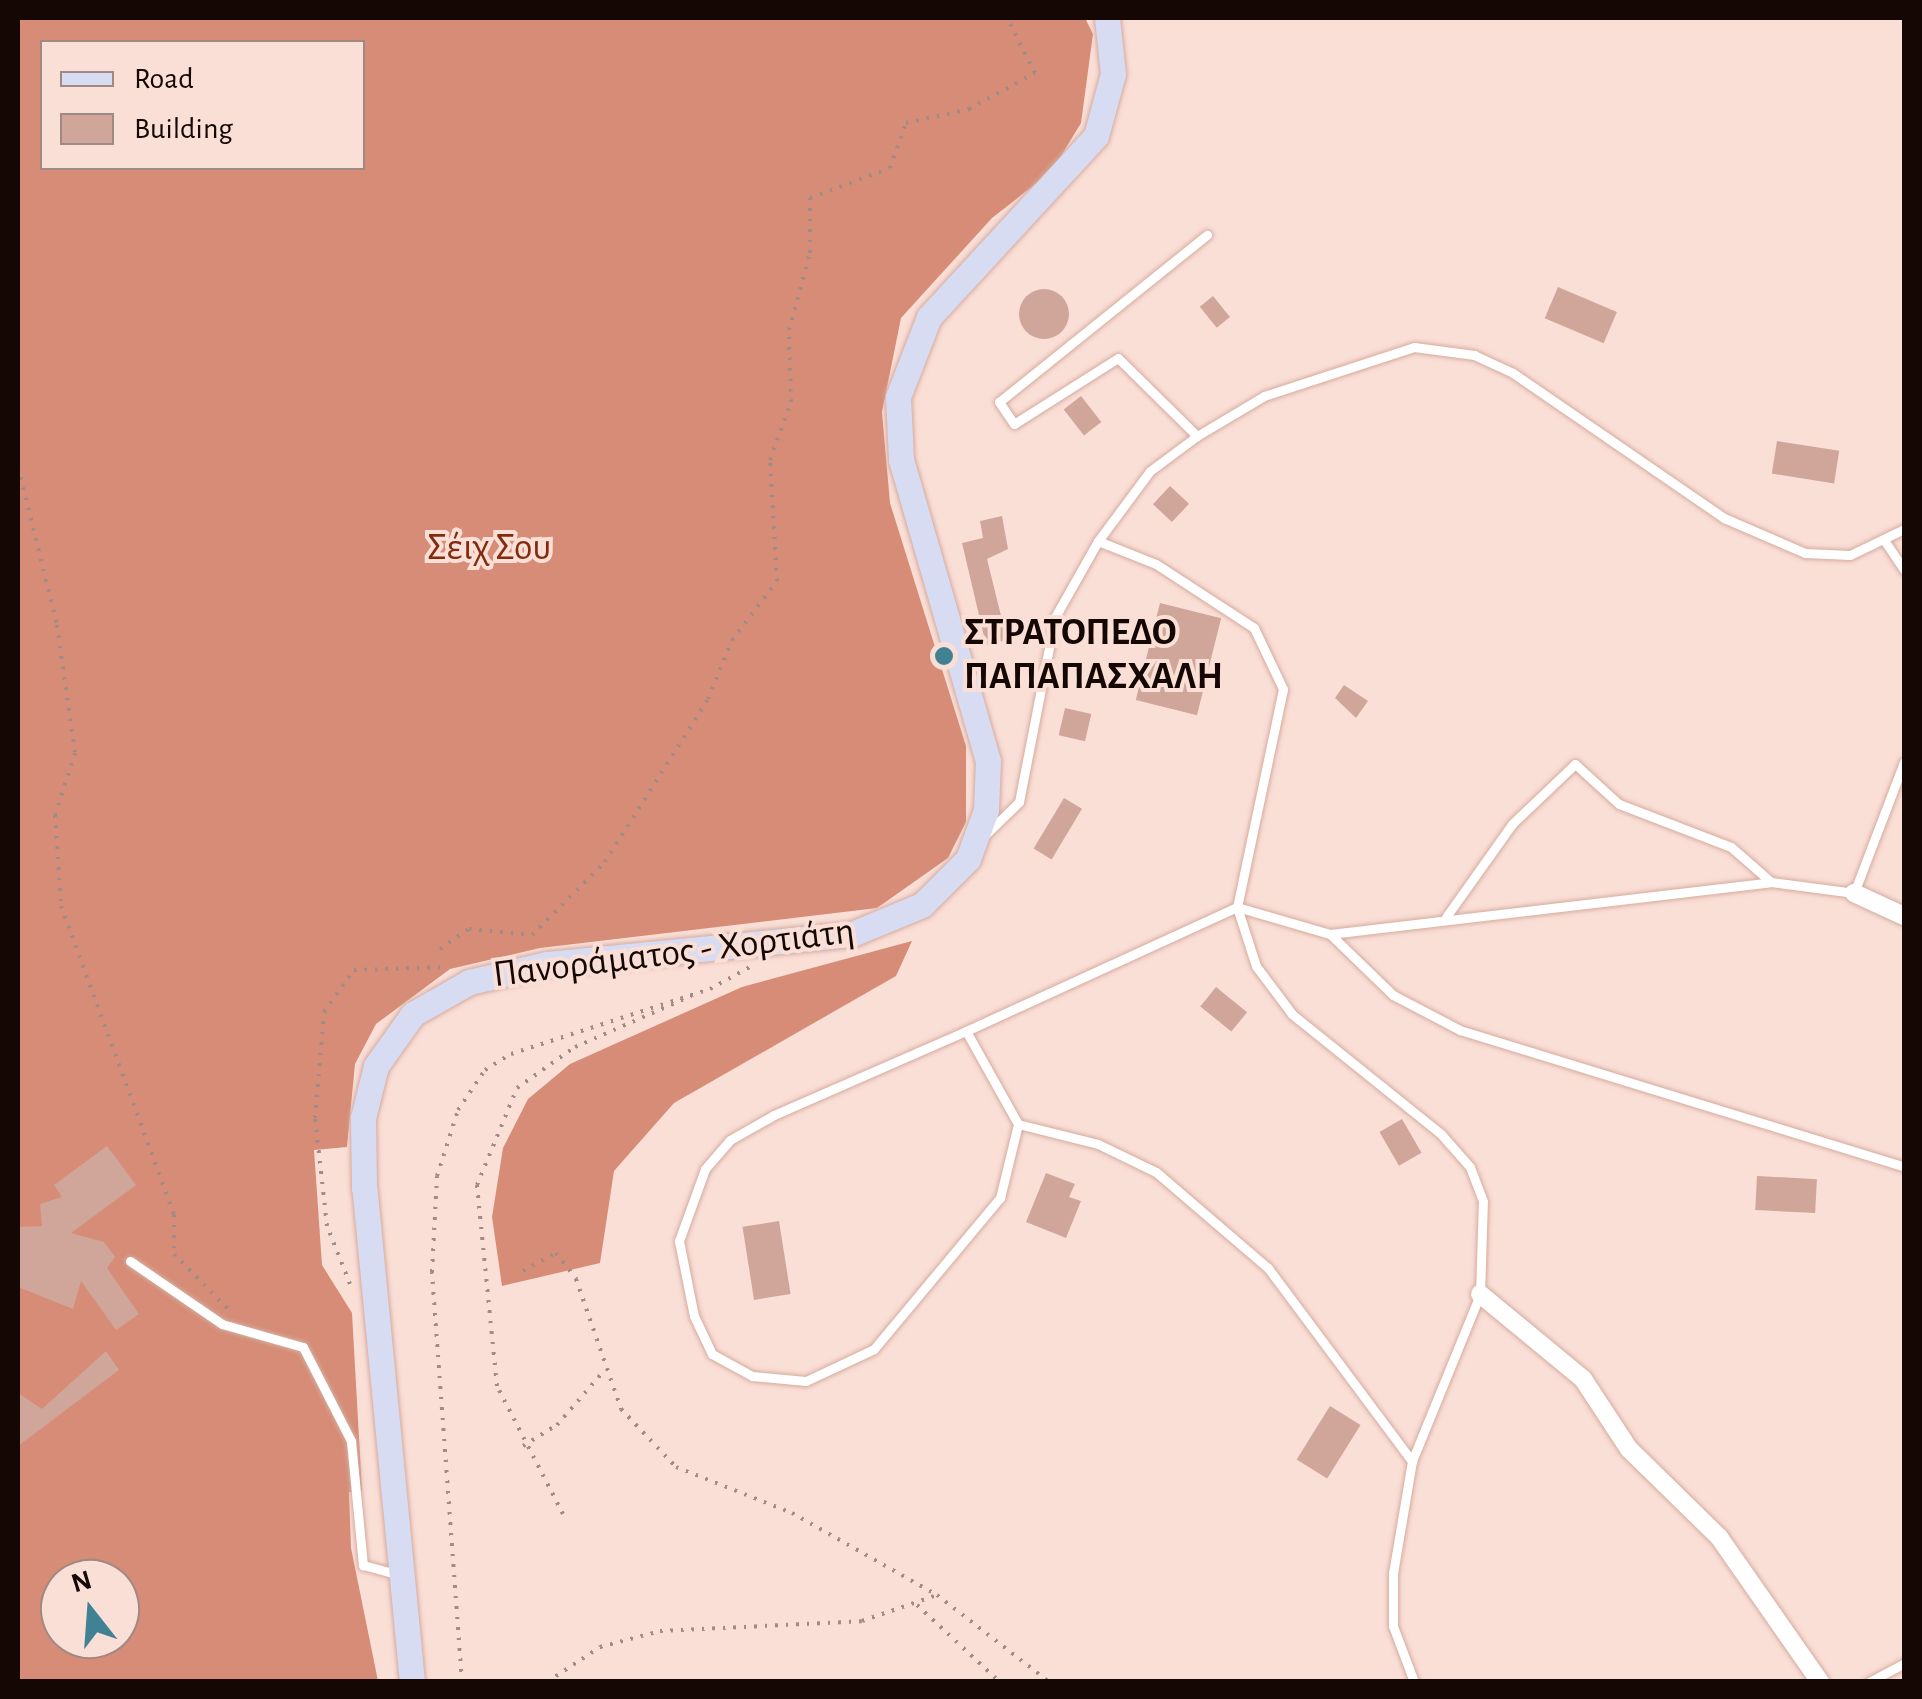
<!DOCTYPE html>
<meta charset="utf-8">
<style>
body{margin:0}
#map{position:relative;width:1922px;height:1699px;overflow:hidden;background:#fadfd7;font-family:"Alegreya Sans",sans-serif}
div>[style]{position:absolute}
[style*='--x']{left:calc(var(--x)*1px);top:calc(var(--y)*1px);width:calc(var(--w)*1px);rotate:calc(var(--a)*1deg)}
.forest>*{inset:0;background:#d68c76}
.building>*{inset:0;background:#d0a69a;transform-origin:0 0}
.round{border-radius:50%}
.path>*{height:4px;margin-top:-2px;transform-origin:0;background:repeating-linear-gradient(90deg,#a18b85 0 2.5px,transparent 0 10.5px)}
.roads{filter:drop-shadow(0 0 2px #d5ab9e) drop-shadow(0 0 2px #d5ab9e)}
.lane>*{height:9px;margin:-4.5px;padding:0 4.5px;transform-origin:4.5px;border-radius:4.5px;background:#fff}
.street>*{height:18px;margin:-9px;padding:0 9px;transform-origin:9px;border-radius:9px;background:#fff}
.secondary>*{height:25px;margin:-12.5px;padding:0 12.5px;transform-origin:12.5px;border-radius:12.5px;background:#d8dcf3}
.dots>*{width:28px;height:28px;translate:-50% -50%;box-sizing:border-box;border:5px solid #fadfd7;border-radius:50%}
span{translate:-50% -50%;white-space:nowrap;text-align:center;line-height:1.15;-webkit-text-stroke:8px #fadfd7;paint-order:stroke}
.park-label{font-size:38px;color:#832b0f}
.poi-label{font-size:38px;color:#150704;font-weight:700}
.left{translate:0 -50%;text-align:left}
.street-label{font-size:38px;color:#150704}
.frame{position:absolute;inset:0;border:20px solid #150704;pointer-events:none}
.legend{position:absolute;left:40px;top:40px;width:325px;height:130px;box-sizing:border-box;background:#fadfd7;border:2px solid #9e8983;margin:0;padding:12px 18px;list-style:none;font-size:30px;color:#150704}
.legend li{display:flex;align-items:center;gap:20px;height:50px}
.legend b{width:50px;border:2px solid #9e8983}
.north{position:absolute;left:40px;top:1559px;width:100px;height:100px;box-sizing:border-box;background:#fadfd7;border:2px solid #9e8983;border-radius:50%;rotate:343deg;font-size:28px;font-weight:700;line-height:40px;text-align:center;color:#150704}
.north::after{content:'';display:block;margin:auto;width:35px;height:45px;background:#408293;clip-path:polygon(50% 0,100% 100%,50% 72%,0 100%)}
</style>
<div id="map">
<div class="forest">
<i style="clip-path:polygon(evenodd,18px 18px,1085px 18px,1093px 34px,1081px 123px,1052px 171px,992px 218px,901px 318px,882px 412px,890px 503px,966px 746px,966px 822px,948px 858px,877px 908px,540px 948px,450px 969px,376px 1024px,355px 1064px,347px 1147px,314px 1150px,322px 1265px,352px 1313px,362px 1491px,349px 1492px,351px 1548px,378px 1681px,18px 1681px,18px 18px,42px 42px,362px 42px,362px 168px,42px 168px,42px 42px,18px 18px,60px 1579px,120px 1579px,120px 1639px,60px 1639px,60px 1579px)"></i>
<i style="clip-path:polygon(912px 941px,896px 976px,674px 1103px,614px 1171px,600px 1263px,502px 1286px,492px 1217px,503px 1148px,528px 1099px,570px 1064px,742px 987px)"></i>
</div>
<div class="building">
<i style="left:1558px;top:287px;width:64px;height:34px;rotate:23deg"></i>
<i class="round" style="left:1019px;top:289px;width:50px;height:50px"></i>
<i style="left:1213px;top:296px;width:27px;height:17px;rotate:51deg"></i>
<i style="left:1081px;top:396px;width:33px;height:22px;rotate:52deg"></i>
<i style="left:1777px;top:441px;width:63px;height:33px;rotate:9deg"></i>
<i style="left:1170px;top:486px;width:26px;height:25px;rotate:43deg"></i>
<i style="clip-path:polygon(1002px 516px,1008px 549px,987px 559px,1007px 640px,986px 645px,962px 543px,983px 538px,980px 521px)"></i>
<i style="left:1160px;top:603px;width:63px;height:100px;rotate:14deg"></i>
<i style="clip-path:polygon(1344px 685px,1368px 701px,1356px 718px,1335px 698px)"></i>
<i style="left:1065px;top:708px;width:27px;height:28px;rotate:13deg"></i>
<i style="left:1064px;top:798px;width:21px;height:59px;rotate:31deg"></i>
<i style="left:1216px;top:987px;width:40px;height:25px;rotate:39deg"></i>
<i style="left:1402px;top:1119px;width:39px;height:26px;rotate:60deg"></i>
<i style="clip-path:polygon(107px 1146px,136px 1185px,71px 1233px,104px 1242px,115px 1257px,107px 1268px,139px 1314px,116px 1330px,81px 1281px,73px 1309px,18px 1287px,18px 1227px,42px 1226px,40px 1204px,62px 1197px,54px 1185px)"></i>
<i style="clip-path:polygon(1046px 1173px,1075px 1184px,1069px 1197px,1081px 1201px,1066px 1238px,1026px 1222px)"></i>
<i style="left:1757px;top:1176px;width:60px;height:34px;rotate:3deg"></i>
<i style="left:779px;top:1221px;width:74px;height:37px;rotate:81deg"></i>
<i style="clip-path:polygon(106px 1351px,119px 1370px,18px 1446px,18px 1393px,42px 1409px)"></i>
<i style="left:1330px;top:1406px;width:36px;height:63px;rotate:32deg"></i>
</div>
<div class="path">
<i style="--x:18;--y:467;--w:163;--a:76.1"></i>
<i style="--x:57;--y:625;--w:129;--a:82"></i>
<i style="--x:75;--y:753;--w:65;--a:107.9"></i>
<i style="--x:55;--y:815;--w:91;--a:86.2"></i>
<i style="--x:61;--y:906;--w:328;--a:69.9"></i>
<i style="--x:174;--y:1214;--w:40;--a:90"></i>
<i style="--x:174;--y:1254;--w:83;--a:45.5"></i>
<i style="--x:440;--y:949;--w:35;--a:-35"></i>
<i style="--x:469;--y:929;--w:63;--a:5.4"></i>
<i style="--x:532;--y:935;--w:103;--a:-45"></i>
<i style="--x:605;--y:862;--w:193;--a:-57.7"></i>
<i style="--x:708;--y:699;--w:64;--a:-67.9"></i>
<i style="--x:732;--y:640;--w:74;--a:-52.7"></i>
<i style="--x:777;--y:581;--w:121;--a:-93.3"></i>
<i style="--x:770;--y:460;--w:62;--a:-70.1"></i>
<i style="--x:791;--y:402;--w:72;--a:-91.6"></i>
<i style="--x:789;--y:330;--w:80;--a:-74.7"></i>
<i style="--x:810;--y:253;--w:55;--a:-90"></i>
<i style="--x:810;--y:198;--w:85;--a:-20.6"></i>
<i style="--x:890;--y:168;--w:48;--a:-70.4"></i>
<i style="--x:906;--y:123;--w:65;--a:-12.5"></i>
<i style="--x:969;--y:109;--w:75;--a:-28.6"></i>
<i style="--x:1035;--y:73;--w:62;--a:-117"></i>
<i style="--x:523;--y:1271;--w:38;--a:-29"></i>
<i style="--x:556;--y:1253;--w:33;--a:52"></i>
<i style="--x:576;--y:1279;--w:138;--a:70.9"></i>
<i style="--x:621;--y:1409;--w:80;--a:46.5"></i>
<i style="--x:676;--y:1467;--w:125;--a:21.6"></i>
<i style="--x:792;--y:1513;--w:167;--a:29.5"></i>
<i style="--x:937;--y:1595;--w:142;--a:37.8"></i>
<i style="--x:350;--y:1284;--w:62;--a:-111.6"></i>
<i style="--x:327;--y:1226;--w:109;--a:-96.3"></i>
<i style="--x:315;--y:1118;--w:106;--a:-85.1"></i>
<i style="--x:324;--y:1012;--w:52;--a:-54.5"></i>
<i style="--x:354;--y:970;--w:94;--a:-1.8"></i>
<i style="--x:523;--y:1446;--w:40;--a:-32"></i>
<i style="--x:557;--y:1425;--w:70;--a:-49"></i>
<i style="--x:563;--y:1514;--w:144;--a:-117.3"></i>
<i style="--x:497;--y:1386;--w:202;--a:-95.7"></i>
<i style="--x:477;--y:1185;--w:105;--a:-67.6"></i>
<i style="--x:517;--y:1088;--w:71;--a:-35.3"></i>
<i style="--x:575;--y:1047;--w:127;--a:-23.7"></i>
<i style="--x:917;--y:1605;--w:113;--a:42.9"></i>
<i style="--x:462;--y:1682;--w:411;--a:-94.2"></i>
<i style="--x:432;--y:1272;--w:96;--a:-87"></i>
<i style="--x:437;--y:1176;--w:69;--a:-72.3"></i>
<i style="--x:458;--y:1110;--w:48;--a:-56"></i>
<i style="--x:485;--y:1070;--w:31;--a:-32"></i>
<i style="--x:511;--y:1054;--w:209;--a:-18.1"></i>
<i style="--x:710;--y:989;--w:46;--a:-28.8"></i>
<i style="--x:547;--y:1682;--w:64;--a:-33.4"></i>
<i style="--x:600;--y:1647;--w:62;--a:-14.9"></i>
<i style="--x:660;--y:1631;--w:202;--a:-2.8"></i>
<i style="--x:862;--y:1621;--w:79;--a:-19.1"></i>
</div>
<div class="roads">
<div class="lane">
<i style="--x:1197;--y:436;--w:111;--a:-135.4"></i>
<i style="--x:1118;--y:358;--w:123;--a:147.6"></i>
<i style="--x:1014;--y:424;--w:27;--a:-124"></i>
<i style="--x:999;--y:402;--w:267;--a:-38.8"></i>
<i style="--x:1884;--y:540;--w:36;--a:56"></i>
<i style="--x:1098;--y:541;--w:87;--a:-53.4"></i>
<i style="--x:1150;--y:471;--w:59;--a:-36.7"></i>
<i style="--x:1197;--y:436;--w:78;--a:-30.8"></i>
<i style="--x:1264;--y:396;--w:158;--a:-18.1"></i>
<i style="--x:1414;--y:347;--w:61;--a:7.6"></i>
<i style="--x:1474;--y:355;--w:43;--a:24.8"></i>
<i style="--x:1513;--y:373;--w:256;--a:34.5"></i>
<i style="--x:1724;--y:518;--w:88;--a:23.4"></i>
<i style="--x:1805;--y:553;--w:45;--a:2.5"></i>
<i style="--x:1850;--y:555;--w:60;--a:-25.7"></i>
<i style="--x:985;--y:835;--w:47;--a:-44.1"></i>
<i style="--x:1019;--y:802;--w:188;--a:-79"></i>
<i style="--x:1055;--y:617;--w:87;--a:-60.5"></i>
<i style="--x:1098;--y:541;--w:62;--a:21.6"></i>
<i style="--x:1156;--y:564;--w:117;--a:33.1"></i>
<i style="--x:1254;--y:628;--w:68;--a:64.6"></i>
<i style="--x:1283;--y:689;--w:223;--a:101.9"></i>
<i style="--x:1237;--y:907;--w:298;--a:155.4"></i>
<i style="--x:966;--y:1031;--w:107;--a:60.8"></i>
<i style="--x:1018;--y:1124;--w:82;--a:14"></i>
<i style="--x:1098;--y:1144;--w:64;--a:25.8"></i>
<i style="--x:1156;--y:1172;--w:148;--a:40.6"></i>
<i style="--x:1268;--y:1268;--w:241;--a:53.3"></i>
<i style="--x:1412;--y:1461;--w:114;--a:99.6"></i>
<i style="--x:1393;--y:1573;--w:53;--a:90"></i>
<i style="--x:1393;--y:1626;--w:60;--a:69.4"></i>
<i style="--x:1446;--y:917;--w:114;--a:-54.6"></i>
<i style="--x:1512;--y:824;--w:87;--a:-43.6"></i>
<i style="--x:1575;--y:764;--w:59;--a:42.3"></i>
<i style="--x:1619;--y:804;--w:120;--a:21"></i>
<i style="--x:1731;--y:847;--w:53;--a:41.2"></i>
<i style="--x:1330;--y:934;--w:444;--a:-6.7"></i>
<i style="--x:1771;--y:882;--w:84;--a:7.5"></i>
<i style="--x:1854;--y:893;--w:140;--a:-69.1"></i>
<i style="--x:966;--y:1031;--w:210;--a:156.4"></i>
<i style="--x:774;--y:1115;--w:51;--a:150.4"></i>
<i style="--x:730;--y:1140;--w:38;--a:131"></i>
<i style="--x:705;--y:1169;--w:77;--a:109.9"></i>
<i style="--x:679;--y:1241;--w:76;--a:78.7"></i>
<i style="--x:694;--y:1316;--w:42;--a:64.7"></i>
<i style="--x:712;--y:1354;--w:46;--a:28.8"></i>
<i style="--x:752;--y:1376;--w:54;--a:5.3"></i>
<i style="--x:806;--y:1381;--w:75;--a:-25.2"></i>
<i style="--x:874;--y:1349;--w:197;--a:-50.2"></i>
<i style="--x:1000;--y:1198;--w:76;--a:-76.3"></i>
<i style="--x:130;--y:1261;--w:112;--a:34.4"></i>
<i style="--x:222;--y:1324;--w:84;--a:15.9"></i>
<i style="--x:303;--y:1347;--w:106;--a:62.9"></i>
<i style="--x:351;--y:1441;--w:125;--a:84.5"></i>
<i style="--x:363;--y:1565;--w:35;--a:15"></i>
<i style="--x:1412;--y:1461;--w:180;--a:-67.8"></i>
<i style="--x:1480;--y:1294;--w:93;--a:-88.2"></i>
<i style="--x:1483;--y:1201;--w:36;--a:-111"></i>
<i style="--x:1470;--y:1167;--w:44;--a:-131.3"></i>
<i style="--x:1441;--y:1134;--w:191;--a:-141.2"></i>
<i style="--x:1292;--y:1014;--w:60;--a:-126.9"></i>
<i style="--x:1256;--y:966;--w:62;--a:-107.9"></i>
<i style="--x:1237;--y:907;--w:97;--a:16.2"></i>
<i style="--x:1330;--y:934;--w:88;--a:44.1"></i>
<i style="--x:1393;--y:995;--w:76;--a:27.6"></i>
<i style="--x:1460;--y:1030;--w:465;--a:17.1"></i>
<i style="--x:1869;--y:1682;--w:40;--a:-28"></i>
</div>
<div class="street">
<i style="--x:1854;--y:893;--w:55;--a:24.7"></i>
<i style="--x:1480;--y:1294;--w:134;--a:39.5"></i>
<i style="--x:1583;--y:1379;--w:84;--a:56.7"></i>
<i style="--x:1629;--y:1449;--w:126;--a:44.4"></i>
<i style="--x:1719;--y:1537;--w:177;--a:55.1"></i>
</div>
<div class="secondary">
<i style="--x:412;--y:1682;--w:496;--a:-95.5"></i>
<i style="--x:364;--y:1188;--w:70;--a:-90.8"></i>
<i style="--x:363;--y:1118;--w:54;--a:-76"></i>
<i style="--x:376;--y:1066;--w:64;--a:-54.6"></i>
<i style="--x:413;--y:1014;--w:64;--a:-29.7"></i>
<i style="--x:469;--y:982;--w:80;--a:-13"></i>
<i style="--x:547;--y:964;--w:306;--a:-5.6"></i>
<i style="--x:852;--y:934;--w:76;--a:-22.5"></i>
<i style="--x:922;--y:905;--w:65;--a:-45"></i>
<i style="--x:968;--y:859;--w:52;--a:-69.8"></i>
<i style="--x:986;--y:810;--w:49;--a:-87.7"></i>
<i style="--x:988;--y:761;--w:313;--a:-106.1"></i>
<i style="--x:901;--y:460;--w:63;--a:-92.7"></i>
<i style="--x:898;--y:397;--w:86;--a:-68.8"></i>
<i style="--x:929;--y:317;--w:246;--a:-47.3"></i>
<i style="--x:1096;--y:136;--w:64;--a:-74.7"></i>
<i style="--x:1113;--y:74;--w:56;--a:-96.1"></i>
</div>
</div>
<div class="dots">
<i style="left:944px;top:656px;background:#408293"></i>
</div>
<div class="park-label">
<span style="left:489px;top:549px">Σέιχ Σου</span>
</div>
<div class="poi-label">
<span class="left" style="left:964px;top:656px">ΣΤΡΑΤΟΠΕΔΟ<br>ΠΑΠΑΠΑΣΧΑΛΗ</span>
</div>
<div class="street-label">
<span style="left:674px;top:954px;rotate:-7deg">Πανοράματος - Χορτιάτη</span>
</div>
<div class="frame"></div>
<ul class="legend">
<li><b style="height:12px;background:#d8dcf3"></b>Road</li>
<li><b style="height:28px;background:#d0a69a"></b>Building</li>
</ul>
<div class="north">N</div>
</div>
